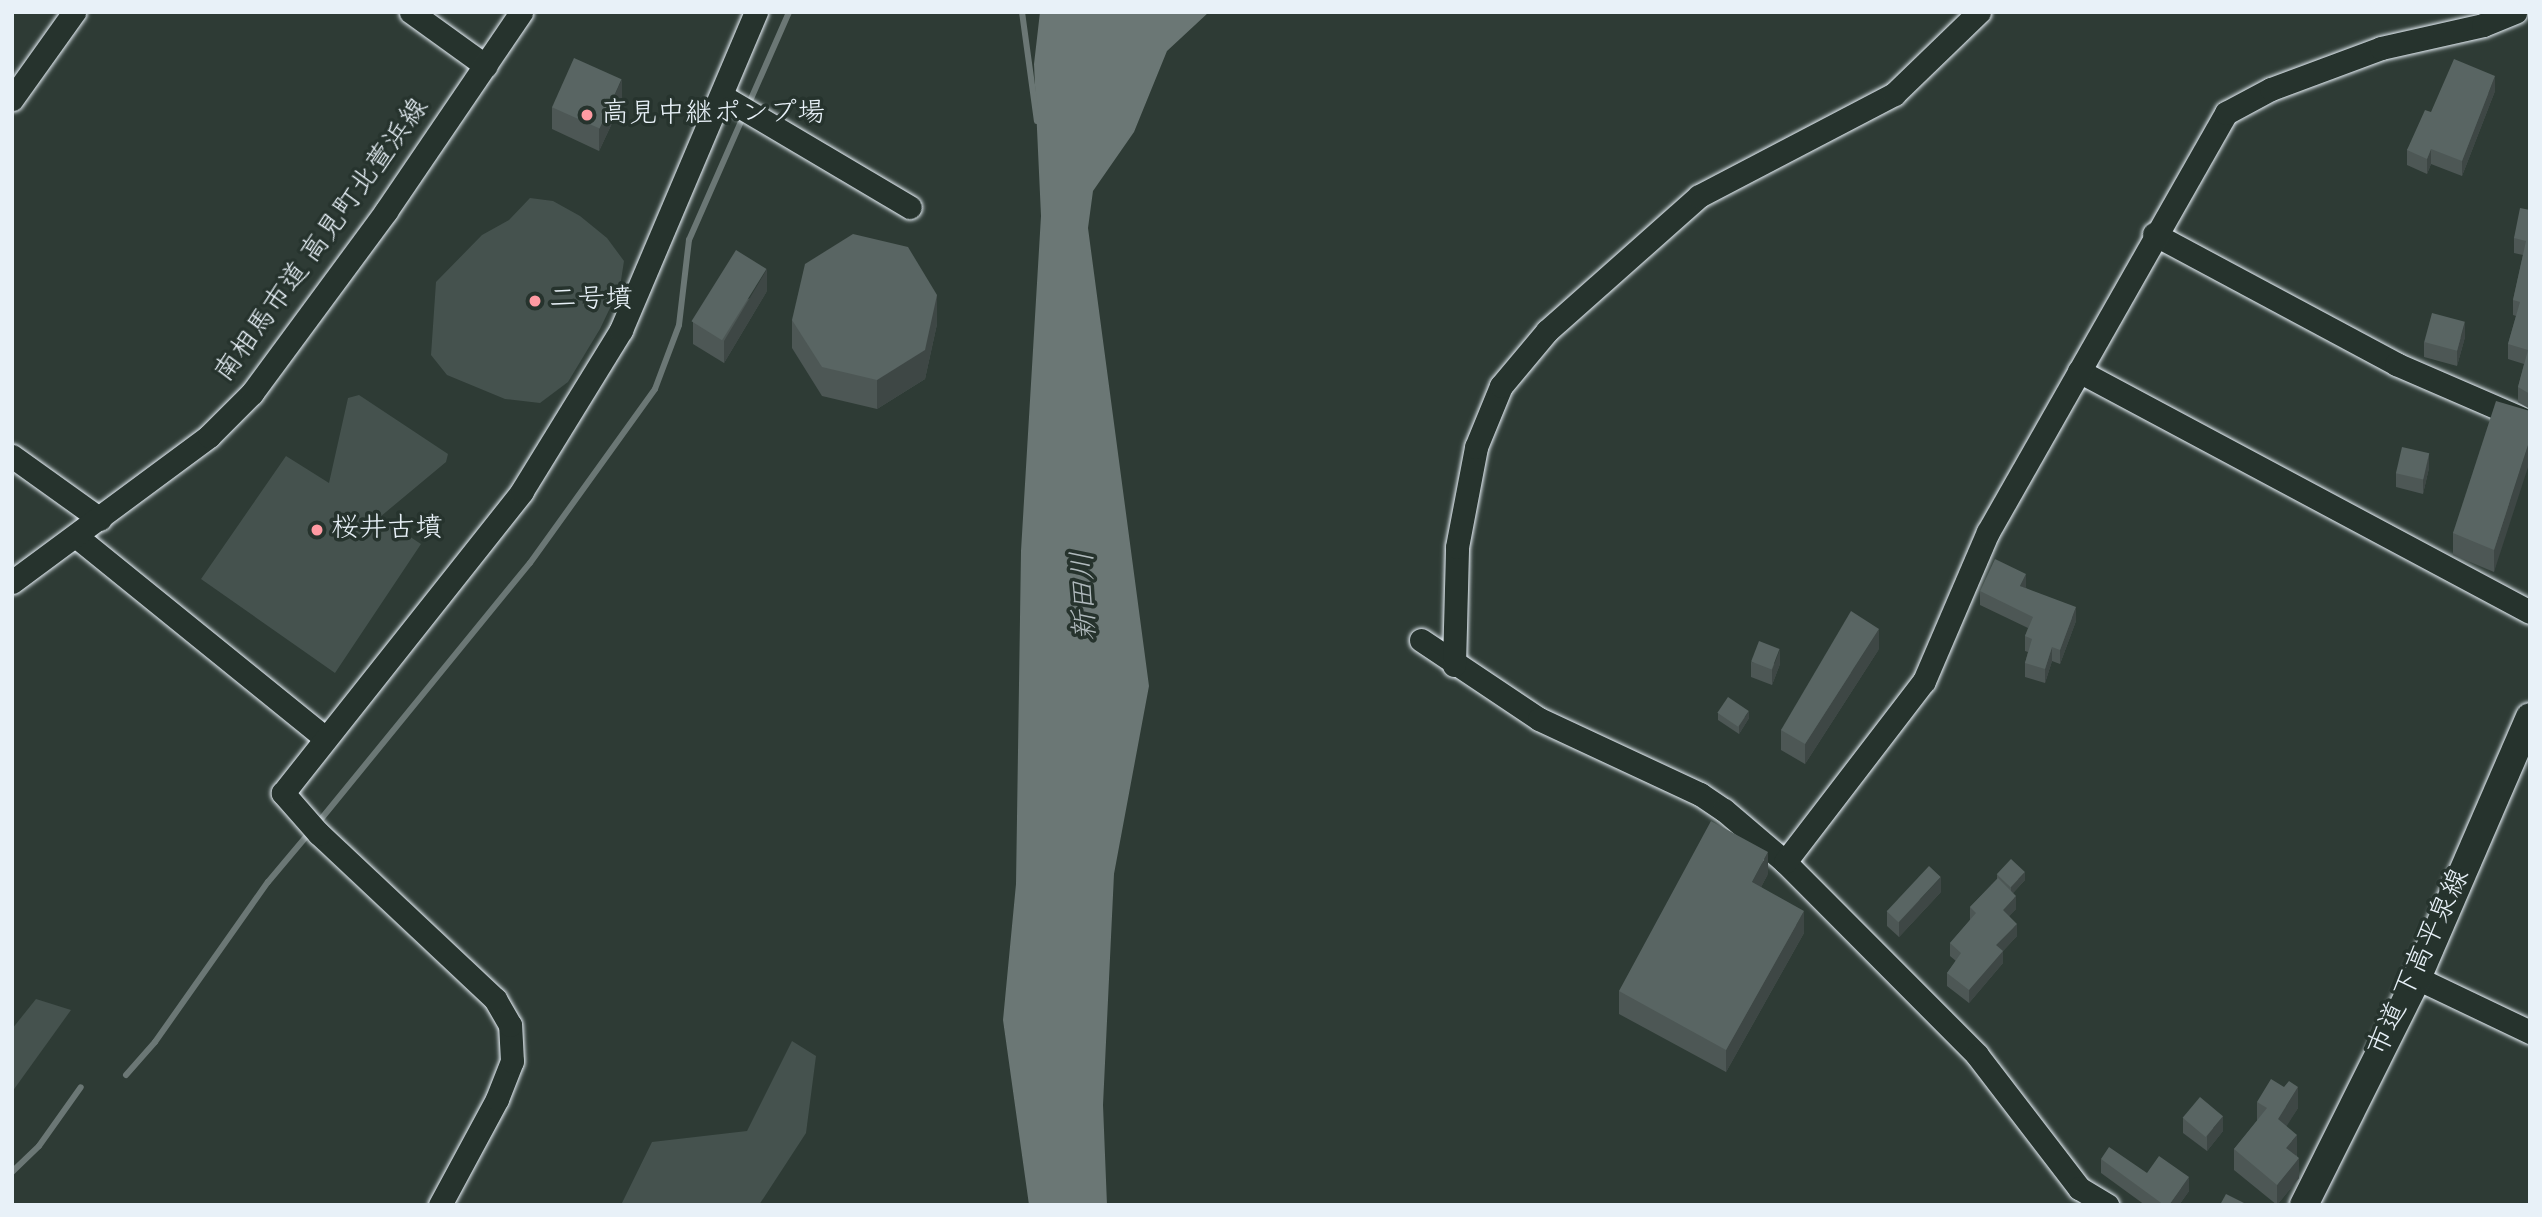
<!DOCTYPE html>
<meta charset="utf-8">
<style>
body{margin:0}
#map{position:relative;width:2542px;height:1217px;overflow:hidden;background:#2e3b35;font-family:"Indie Flower","Klee One",sans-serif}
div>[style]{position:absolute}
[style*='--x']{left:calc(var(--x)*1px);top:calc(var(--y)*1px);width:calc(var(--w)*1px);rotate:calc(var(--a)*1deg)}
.green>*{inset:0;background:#45524e}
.water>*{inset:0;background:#6b7775}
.stream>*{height:6px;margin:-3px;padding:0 3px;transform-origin:3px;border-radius:3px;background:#6b7775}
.roads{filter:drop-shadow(0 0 2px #e8f1f8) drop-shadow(0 0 2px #e8f1f8)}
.minor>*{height:23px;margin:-11.5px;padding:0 11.5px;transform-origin:11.5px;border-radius:11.5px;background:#26332d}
.tertiary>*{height:28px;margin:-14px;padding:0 14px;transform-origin:14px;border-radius:14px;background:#26332d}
.wall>*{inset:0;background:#4d5755}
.shaded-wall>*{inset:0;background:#3e4745}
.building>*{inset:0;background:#596563;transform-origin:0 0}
.dots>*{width:19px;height:19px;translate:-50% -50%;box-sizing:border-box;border:4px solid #26332d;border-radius:50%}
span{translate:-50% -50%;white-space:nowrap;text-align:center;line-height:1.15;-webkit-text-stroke:7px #26332d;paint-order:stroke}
.poi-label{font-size:28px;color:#e8f1f8}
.left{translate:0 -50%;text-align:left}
.street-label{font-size:28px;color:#e8f1f8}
.water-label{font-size:30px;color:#b0babd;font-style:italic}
.frame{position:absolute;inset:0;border:14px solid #e8f1f8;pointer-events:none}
</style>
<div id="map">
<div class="green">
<i style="clip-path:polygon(530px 198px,553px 201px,580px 216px,607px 238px,624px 261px,620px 287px,600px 329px,568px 382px,540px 403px,505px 399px,447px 375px,431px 355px,436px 282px,482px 235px,509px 220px)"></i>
<i style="clip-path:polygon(359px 395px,448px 454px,446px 462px,380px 517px,421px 544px,335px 673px,201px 579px,286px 456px,329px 483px,348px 398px)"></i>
<i style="clip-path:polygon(36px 999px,71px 1010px,12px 1092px,12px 1029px)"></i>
<i style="clip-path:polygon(792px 1041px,816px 1056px,806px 1133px,759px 1205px,621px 1205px,652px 1142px,747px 1131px)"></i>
</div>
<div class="water">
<i style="clip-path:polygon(1040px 12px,1209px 12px,1167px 51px,1134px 132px,1093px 191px,1088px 228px,1149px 686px,1114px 874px,1103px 1105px,1107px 1205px,1029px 1205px,1003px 1020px,1016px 884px,1021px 551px,1041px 216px,1034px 64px)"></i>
</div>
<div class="stream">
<i style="--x:1022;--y:12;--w:110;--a:82.2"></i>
<i style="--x:317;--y:824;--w:337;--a:-50.8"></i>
<i style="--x:530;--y:563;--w:214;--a:-54.3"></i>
<i style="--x:655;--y:389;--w:68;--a:-69.4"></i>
<i style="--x:679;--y:325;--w:86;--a:-83.3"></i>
<i style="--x:689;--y:240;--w:249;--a:-66.3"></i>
<i style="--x:126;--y:1075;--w:44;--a:-48.7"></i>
<i style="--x:155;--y:1042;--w:196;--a:-54.8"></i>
<i style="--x:268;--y:882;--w:65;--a:-50"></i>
<i style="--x:12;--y:1172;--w:37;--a:-44"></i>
<i style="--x:39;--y:1146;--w:72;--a:-54.6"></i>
</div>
<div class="roads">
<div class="minor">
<i style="--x:411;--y:12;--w:92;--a:35.8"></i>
<i style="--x:722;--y:96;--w:218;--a:30.6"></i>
<i style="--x:12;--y:99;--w:107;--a:-54.5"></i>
<i style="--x:2154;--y:234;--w:275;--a:28.2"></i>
<i style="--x:2396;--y:364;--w:146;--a:23.4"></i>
<i style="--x:2079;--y:371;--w:511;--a:28.12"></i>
<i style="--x:12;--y:456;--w:108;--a:35.6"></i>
<i style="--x:77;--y:537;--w:319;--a:39"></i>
<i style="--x:12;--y:582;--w:245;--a:-36.5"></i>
<i style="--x:209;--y:436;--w:61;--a:-45"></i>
<i style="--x:252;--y:393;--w:226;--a:-53.6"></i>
<i style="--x:386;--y:211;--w:240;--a:-55.8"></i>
<i style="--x:1421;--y:640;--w:142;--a:33.8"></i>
<i style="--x:1539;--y:719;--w:178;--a:25"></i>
<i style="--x:1700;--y:794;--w:29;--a:34"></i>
<i style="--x:1724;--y:810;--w:80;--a:40.4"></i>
<i style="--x:1785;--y:862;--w:272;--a:45.1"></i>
<i style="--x:1977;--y:1055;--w:168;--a:52.5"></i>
<i style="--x:2079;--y:1188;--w:33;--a:31"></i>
<i style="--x:1454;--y:665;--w:118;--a:-88.5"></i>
<i style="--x:1457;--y:547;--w:102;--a:-79.2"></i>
<i style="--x:1476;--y:447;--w:66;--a:-67.7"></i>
<i style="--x:1501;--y:386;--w:72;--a:-50.1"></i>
<i style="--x:1547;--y:331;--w:203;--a:-41.6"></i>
<i style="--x:1699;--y:196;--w:220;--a:-27.6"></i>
<i style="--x:1894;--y:94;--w:118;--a:-44"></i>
<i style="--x:1785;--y:862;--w:228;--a:-52.5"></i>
<i style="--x:1924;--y:681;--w:162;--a:-66.8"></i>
<i style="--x:1988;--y:532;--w:482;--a:-60.4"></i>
<i style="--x:2226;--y:113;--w:51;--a:-28.1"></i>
<i style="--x:2271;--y:89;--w:117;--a:-20.4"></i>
<i style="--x:2381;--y:48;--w:105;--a:-12.7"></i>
<i style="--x:2483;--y:25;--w:35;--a:-22"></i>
<i style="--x:2417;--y:978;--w:125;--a:25.5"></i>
<i style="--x:440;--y:1205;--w:120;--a:-61.7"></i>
<i style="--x:497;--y:1099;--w:41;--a:-68.5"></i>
<i style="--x:512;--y:1061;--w:36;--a:-93"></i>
<i style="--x:510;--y:1025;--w:30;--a:-120"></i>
<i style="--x:495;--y:999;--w:241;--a:-136.8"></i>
<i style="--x:319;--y:834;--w:55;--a:-131.3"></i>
<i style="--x:283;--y:793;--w:385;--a:-51.6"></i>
<i style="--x:522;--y:491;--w:189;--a:-58.4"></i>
<i style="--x:621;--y:330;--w:345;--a:-67"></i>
</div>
<div class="tertiary">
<i style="--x:2304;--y:1205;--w:254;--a:-63.5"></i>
<i style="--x:2417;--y:978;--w:284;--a:-66.6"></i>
</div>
</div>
<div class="wall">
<i style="clip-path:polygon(2495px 91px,2462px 176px,2431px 164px,2427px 174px,2407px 165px,2407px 150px,2431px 112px)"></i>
<i style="clip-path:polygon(622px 102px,599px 151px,552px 129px,552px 107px)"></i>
<i style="clip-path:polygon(2530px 210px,2530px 409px,2518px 402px,2518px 387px,2524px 364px,2508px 359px,2508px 344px,2516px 316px,2513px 315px,2513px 300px,2523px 255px,2514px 253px,2514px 238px)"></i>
<i style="clip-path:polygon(767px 291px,724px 363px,693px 344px,693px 322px)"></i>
<i style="clip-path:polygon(792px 320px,937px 324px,925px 379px,877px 409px,822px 396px,792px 348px)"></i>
<i style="clip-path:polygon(2465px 337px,2457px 366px,2424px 357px,2424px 342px)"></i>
<i style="clip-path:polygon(2530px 411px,2494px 572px,2453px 555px,2453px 533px)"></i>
<i style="clip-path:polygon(2429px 468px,2423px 494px,2396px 487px,2396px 473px)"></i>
<i style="clip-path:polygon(2026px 588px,2076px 621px,2060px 664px,2052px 661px,2045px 683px,2025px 677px,2025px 663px,2028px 652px,2025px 651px,2025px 636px,2028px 628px,1980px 605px,1980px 591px)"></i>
<i style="clip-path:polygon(1879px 649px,1805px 764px,1781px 750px,1781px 730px)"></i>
<i style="clip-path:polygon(1751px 662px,1780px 664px,1772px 685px,1751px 677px)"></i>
<i style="clip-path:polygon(1718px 713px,1749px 718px,1739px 734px,1718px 720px)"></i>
<i style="clip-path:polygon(1768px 874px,1761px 887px,1804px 933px,1726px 1072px,1619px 1014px,1619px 991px)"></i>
<i style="clip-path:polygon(1997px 875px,2025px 880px,2013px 893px,2016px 909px,2009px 916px,2017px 936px,2003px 951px,2003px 963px,1969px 1003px,1947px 986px,1947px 973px,1956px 961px,1950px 956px,1950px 943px,1970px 920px,1970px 907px,1997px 879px)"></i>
<i style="clip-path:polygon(1941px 892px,1899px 937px,1887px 926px,1887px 911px)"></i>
<i style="clip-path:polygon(2257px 1102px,2298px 1108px,2286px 1126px,2297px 1155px,2299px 1178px,2277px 1205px,2234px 1170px,2234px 1149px,2257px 1121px)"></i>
<i style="clip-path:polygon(2183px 1118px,2223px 1131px,2207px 1151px,2183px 1133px)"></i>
<i style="clip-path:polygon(2101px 1159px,2147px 1173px,2189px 1191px,2179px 1205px,2145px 1205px,2101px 1173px)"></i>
</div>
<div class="shaded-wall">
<i style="clip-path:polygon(2495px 76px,2495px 91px,2462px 176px,2462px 161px)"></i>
<i style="clip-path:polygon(622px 79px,622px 102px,599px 151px,599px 129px)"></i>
<i style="clip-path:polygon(2431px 149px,2431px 164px,2427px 174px,2427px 159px)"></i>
<i style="clip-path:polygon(767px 269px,767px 291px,724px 363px,724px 341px)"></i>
<i style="clip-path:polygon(937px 295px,937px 324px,925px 379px,877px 409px,877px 380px)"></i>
<i style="clip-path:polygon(2465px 322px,2465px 337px,2457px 366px,2457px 351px)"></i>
<i style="clip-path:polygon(2530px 439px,2530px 461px,2494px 572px,2494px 550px)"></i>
<i style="clip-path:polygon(2429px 453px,2429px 468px,2423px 494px,2423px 479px)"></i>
<i style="clip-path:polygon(2026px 574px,2026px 589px,2020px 586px)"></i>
<i style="clip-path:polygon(2076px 607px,2076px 621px,2060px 664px,2060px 650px)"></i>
<i style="clip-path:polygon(1879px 629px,1879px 649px,1805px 764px,1805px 744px)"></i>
<i style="clip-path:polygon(2052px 647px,2052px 661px,2045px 683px,2045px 669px)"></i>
<i style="clip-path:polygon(1780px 649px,1780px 664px,1772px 685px,1772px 670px)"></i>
<i style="clip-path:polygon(1749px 711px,1749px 718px,1739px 734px,1739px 726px)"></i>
<i style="clip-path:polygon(1768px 852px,1768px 874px,1752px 904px,1752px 882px)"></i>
<i style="clip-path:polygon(2025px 872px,2025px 880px,2011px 895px,2011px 887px)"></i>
<i style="clip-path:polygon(1941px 877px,1941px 892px,1899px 937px,1899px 922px)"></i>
<i style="clip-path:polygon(2016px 896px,2016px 909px,2003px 923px,2003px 910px)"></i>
<i style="clip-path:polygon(1804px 911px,1804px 933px,1726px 1072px,1726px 1050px)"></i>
<i style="clip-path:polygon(2017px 924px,2017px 936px,2003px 951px,2003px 963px,1969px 1003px,1969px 990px,1996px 945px)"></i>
<i style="clip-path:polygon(2298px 1087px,2298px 1108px,2278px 1140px,2278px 1119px)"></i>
<i style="clip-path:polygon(2223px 1116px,2223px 1131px,2207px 1151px,2207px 1136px)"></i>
<i style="clip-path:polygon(2297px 1135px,2297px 1155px,2286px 1168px,2286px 1148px)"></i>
<i style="clip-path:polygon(2299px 1158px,2299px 1178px,2277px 1205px,2277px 1185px)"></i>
<i style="clip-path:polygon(2189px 1177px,2189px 1191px,2179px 1205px,2169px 1205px)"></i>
</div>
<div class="building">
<i style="left:574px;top:58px;width:52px;height:54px;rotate:24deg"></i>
<i style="clip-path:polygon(2454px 59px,2495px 76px,2462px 161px,2431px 149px,2427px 159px,2407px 150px,2425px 110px,2431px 112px)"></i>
<i style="clip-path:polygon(2520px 208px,2530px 210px,2530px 394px,2518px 387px,2528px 350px,2508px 344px,2520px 302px,2513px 300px,2526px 241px,2514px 238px)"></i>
<i style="clip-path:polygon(853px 234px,908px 247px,937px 295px,925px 350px,877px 380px,822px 367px,792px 320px,805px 264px)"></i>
<i style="left:736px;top:250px;width:36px;height:84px;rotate:32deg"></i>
<i style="left:2432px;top:313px;width:34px;height:30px;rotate:15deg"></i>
<i style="clip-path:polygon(2496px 401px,2530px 411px,2530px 439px,2494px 550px,2453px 533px)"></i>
<i style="left:2402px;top:447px;width:28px;height:27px;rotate:13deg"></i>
<i style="clip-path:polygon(1995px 559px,2026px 574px,2020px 586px,2076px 607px,2060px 650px,2052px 647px,2045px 669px,2025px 663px,2032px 639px,2025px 636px,2033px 617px,1980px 591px)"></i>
<i style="clip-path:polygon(1851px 611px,1879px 629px,1805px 744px,1781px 730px)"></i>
<i style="left:1759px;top:641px;width:22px;height:22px;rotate:21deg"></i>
<i style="left:1728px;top:697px;width:25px;height:19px;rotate:34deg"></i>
<i style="clip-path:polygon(1711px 821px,1768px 852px,1752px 882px,1804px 911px,1726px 1050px,1619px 991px)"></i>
<i style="left:2011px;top:859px;width:19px;height:21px;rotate:43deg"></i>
<i style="left:1929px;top:866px;width:16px;height:62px;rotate:43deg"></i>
<i style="clip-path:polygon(1998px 878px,2016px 896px,2003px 910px,2017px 924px,1996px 945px,2003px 951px,1969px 990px,1947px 973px,1961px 953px,1950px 943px,1976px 913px,1970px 907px)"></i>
<i style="clip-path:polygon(2271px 1079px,2284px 1087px,2289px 1081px,2298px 1087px,2278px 1119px,2297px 1135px,2286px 1148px,2299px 1158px,2277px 1185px,2234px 1149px,2267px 1108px,2257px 1102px)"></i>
<i style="left:2200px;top:1097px;width:30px;height:27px;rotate:40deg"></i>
<i style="clip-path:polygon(2109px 1147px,2147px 1173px,2159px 1156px,2189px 1177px,2169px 1205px,2164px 1205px,2101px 1159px)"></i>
<i style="clip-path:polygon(2226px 1194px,2248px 1205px,2220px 1205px)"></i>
</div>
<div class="dots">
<i style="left:587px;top:115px;background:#ff9aa2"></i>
<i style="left:535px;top:301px;background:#ff9aa2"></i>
<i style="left:317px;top:530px;background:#ff9aa2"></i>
</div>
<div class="poi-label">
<span class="left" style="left:601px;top:115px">高見中継ポンプ場</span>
<span class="left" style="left:549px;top:301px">二号墳</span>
<span class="left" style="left:331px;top:530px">桜井古墳</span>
</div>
<div class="street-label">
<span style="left:323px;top:241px;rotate:-54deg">南相馬市道 高見町北萱浜線</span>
<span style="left:2420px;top:963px;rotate:-65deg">市道 下高平泉線</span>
</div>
<div class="water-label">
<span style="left:1086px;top:596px;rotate:-92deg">新田川</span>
</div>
<div class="frame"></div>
</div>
